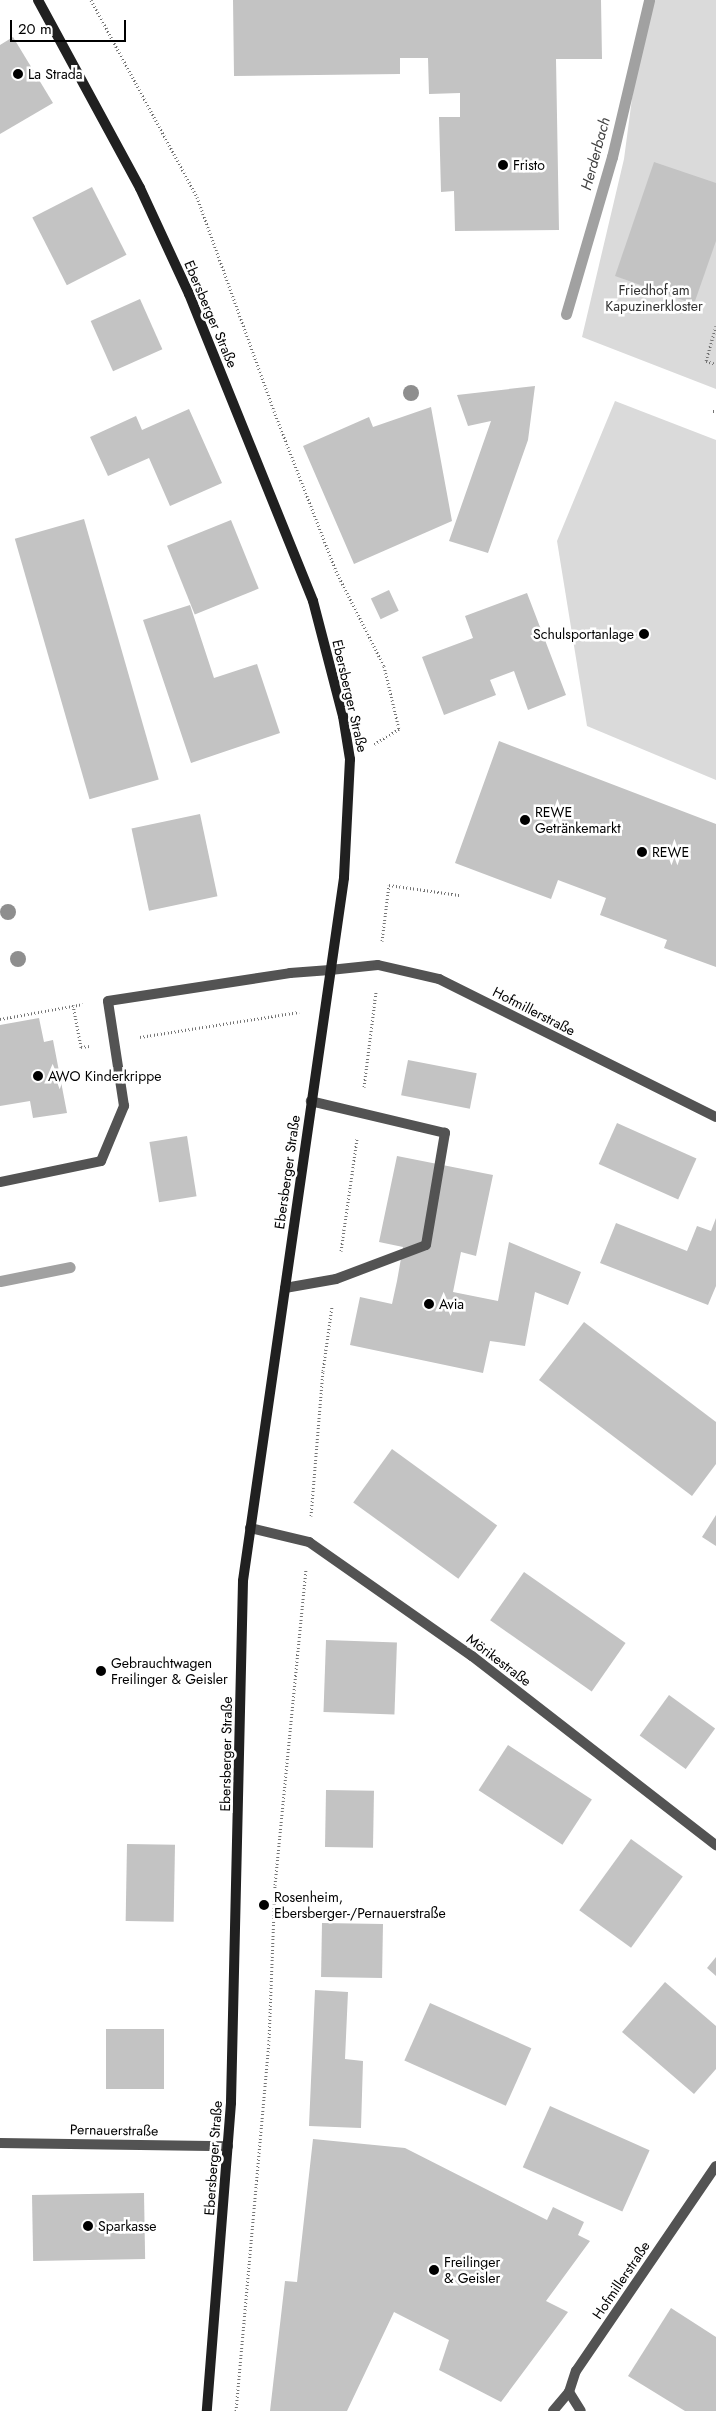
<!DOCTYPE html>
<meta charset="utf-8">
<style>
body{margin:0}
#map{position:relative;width:716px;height:2411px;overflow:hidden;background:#fff;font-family:Jost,sans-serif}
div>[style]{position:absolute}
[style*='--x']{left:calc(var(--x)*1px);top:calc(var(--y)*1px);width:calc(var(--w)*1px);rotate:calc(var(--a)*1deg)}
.green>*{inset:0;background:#dadada}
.stream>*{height:11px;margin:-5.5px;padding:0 5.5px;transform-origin:5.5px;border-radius:5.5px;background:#a1a1a1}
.building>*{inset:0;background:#c3c3c3;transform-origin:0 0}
.path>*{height:3px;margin-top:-1.5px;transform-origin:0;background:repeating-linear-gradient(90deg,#757575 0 1px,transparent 0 3.5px)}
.lane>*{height:10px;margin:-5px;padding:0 5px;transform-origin:5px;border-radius:5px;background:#535353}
.street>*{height:10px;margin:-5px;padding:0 5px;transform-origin:5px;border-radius:5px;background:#535353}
.secondary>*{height:10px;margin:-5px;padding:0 5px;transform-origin:5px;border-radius:5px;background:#202020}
.trees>*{width:16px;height:16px;margin:-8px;border-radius:50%;background:#8e8e8e}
.dots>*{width:14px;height:14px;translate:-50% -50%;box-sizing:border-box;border:2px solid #fff;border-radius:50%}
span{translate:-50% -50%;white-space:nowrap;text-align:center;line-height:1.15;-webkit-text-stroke:5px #fff;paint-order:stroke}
.poi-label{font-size:14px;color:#000}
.left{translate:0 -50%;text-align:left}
.right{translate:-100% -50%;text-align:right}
.park-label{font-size:14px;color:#313131}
.street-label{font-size:14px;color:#000}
.water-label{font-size:15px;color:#424242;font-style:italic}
.scale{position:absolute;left:10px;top:20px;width:116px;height:22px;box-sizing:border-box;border:2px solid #000;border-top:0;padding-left:6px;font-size:15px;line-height:18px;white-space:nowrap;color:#000;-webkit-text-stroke:4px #fff;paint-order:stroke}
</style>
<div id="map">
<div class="green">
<i style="clip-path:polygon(645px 0,716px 0,716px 389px,582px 337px,624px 159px)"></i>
<i style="clip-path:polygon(615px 401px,716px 440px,716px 780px,587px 726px,557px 541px)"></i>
</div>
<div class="stream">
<i style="--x:566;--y:314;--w:164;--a:-73.7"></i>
<i style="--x:612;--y:157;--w:161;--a:-76.7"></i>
<i style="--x:0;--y:1281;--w:71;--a:-11.3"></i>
</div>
<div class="building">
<i style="clip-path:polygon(233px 0,601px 0,602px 59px,556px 59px,559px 230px,455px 231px,454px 191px,441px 192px,439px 117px,460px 117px,460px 93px,429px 94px,428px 58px,400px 58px,400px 74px,234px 76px)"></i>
<i style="clip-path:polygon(13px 37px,53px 103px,0 134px,0 45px)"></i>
<i style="clip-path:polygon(654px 162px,716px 183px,716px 241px,694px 304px,615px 276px)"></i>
<i style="left:92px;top:187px;width:76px;height:67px;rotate:63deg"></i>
<i style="left:140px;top:299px;width:55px;height:54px;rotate:66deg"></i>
<i style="clip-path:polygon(535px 386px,528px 440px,488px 553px,449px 541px,491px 421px,468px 426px,457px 395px)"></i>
<i style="clip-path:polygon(431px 407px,452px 521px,354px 564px,303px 446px,369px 417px,373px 427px)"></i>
<i style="clip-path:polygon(189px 409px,222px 483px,170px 506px,149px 458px,108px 476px,90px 437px,136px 416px,142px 430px)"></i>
<i style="left:84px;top:519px;width:271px;height:72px;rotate:74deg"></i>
<i style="left:231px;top:520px;width:74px;height:69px;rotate:68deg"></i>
<i style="left:389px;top:590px;width:23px;height:20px;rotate:65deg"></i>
<i style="clip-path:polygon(527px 593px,566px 695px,528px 710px,514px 671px,490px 680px,496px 695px,444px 715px,422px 657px,473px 638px,465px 616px)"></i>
<i style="clip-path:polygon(190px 605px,214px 678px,257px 664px,280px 733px,191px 763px,143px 620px)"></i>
<i style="clip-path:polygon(499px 741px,716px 824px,716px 967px,664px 948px,667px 940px,600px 915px,606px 898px,558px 880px,551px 899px,455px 863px)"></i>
<i style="left:200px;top:814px;width:84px;height:70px;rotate:78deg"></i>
<i style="clip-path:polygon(39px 1018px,44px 1042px,53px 1040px,67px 1113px,33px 1118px,30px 1101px,0 1106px,0 1025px)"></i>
<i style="left:408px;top:1060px;width:70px;height:36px;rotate:11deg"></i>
<i style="left:617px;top:1123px;width:87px;height:45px;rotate:24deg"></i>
<i style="left:187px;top:1136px;width:61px;height:38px;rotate:81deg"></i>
<i style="clip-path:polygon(397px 1156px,493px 1175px,476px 1256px,461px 1252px,453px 1292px,498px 1301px,509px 1242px,581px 1272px,568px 1305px,535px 1292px,525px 1346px,490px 1341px,483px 1373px,350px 1345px,360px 1297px,392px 1304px,397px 1281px,403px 1247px,379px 1242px)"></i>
<i style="clip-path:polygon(716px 1218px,716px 1286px,708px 1305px,600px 1263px,616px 1223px,687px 1251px,697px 1226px,711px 1231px)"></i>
<i style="clip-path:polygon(584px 1322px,716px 1422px,716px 1464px,692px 1496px,539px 1380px)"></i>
<i style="left:392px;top:1449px;width:130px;height:66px;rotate:36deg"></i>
<i style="clip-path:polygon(716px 1515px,716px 1546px,702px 1537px)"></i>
<i style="left:524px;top:1572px;width:124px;height:59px;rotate:35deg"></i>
<i style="left:326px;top:1640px;width:71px;height:72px;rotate:2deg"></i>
<i style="left:669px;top:1695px;width:57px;height:50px;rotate:36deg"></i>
<i style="left:508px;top:1745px;width:100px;height:54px;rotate:33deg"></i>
<i style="left:326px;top:1790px;width:48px;height:57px;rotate:1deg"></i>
<i style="left:631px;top:1839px;width:64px;height:88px;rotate:36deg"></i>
<i style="left:127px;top:1844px;width:48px;height:77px;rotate:1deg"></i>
<i style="left:322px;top:1923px;width:61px;height:54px;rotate:1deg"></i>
<i style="clip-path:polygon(716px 1957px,716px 1976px,707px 1968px)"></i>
<i style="clip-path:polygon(665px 1982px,716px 2026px,716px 2069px,694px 2094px,622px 2032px)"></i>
<i style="clip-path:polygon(315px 1990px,348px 1992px,345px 2059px,363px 2061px,361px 2128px,309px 2126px)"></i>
<i style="left:430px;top:2003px;width:111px;height:63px;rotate:24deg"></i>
<i style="left:106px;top:2029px;width:58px;height:60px"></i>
<i style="left:550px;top:2106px;width:109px;height:67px;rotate:24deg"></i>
<i style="clip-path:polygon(313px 2139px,405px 2148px,547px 2220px,553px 2207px,584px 2222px,578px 2235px,590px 2241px,546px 2301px,568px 2312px,501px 2402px,439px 2370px,449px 2340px,394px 2312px,347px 2411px,270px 2411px,285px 2281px,297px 2282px)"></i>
<i style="left:144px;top:2193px;width:66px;height:112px;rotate:89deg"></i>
<i style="clip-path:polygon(671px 2308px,716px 2337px,716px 2411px,685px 2411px,628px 2376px)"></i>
</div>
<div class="path">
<i style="--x:91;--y:0;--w:224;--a:61.7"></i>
<i style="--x:197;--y:197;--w:227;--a:70.2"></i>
<i style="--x:274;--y:411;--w:172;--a:68.8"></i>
<i style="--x:336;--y:571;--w:106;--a:63.2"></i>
<i style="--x:384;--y:666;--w:65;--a:76.6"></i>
<i style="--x:399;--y:729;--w:29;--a:149"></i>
<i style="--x:716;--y:326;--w:36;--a:106"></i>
<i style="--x:706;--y:361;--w:10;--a:17"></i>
<i style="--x:713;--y:411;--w:3;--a:0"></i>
<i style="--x:382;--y:941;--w:56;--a:-82.9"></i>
<i style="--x:389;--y:885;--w:71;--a:8.1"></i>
<i style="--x:73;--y:1005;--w:43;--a:79.2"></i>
<i style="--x:81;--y:1047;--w:8;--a:-7"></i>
<i style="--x:0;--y:1019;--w:84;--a:-10.2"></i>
<i style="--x:140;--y:1037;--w:161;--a:-8.9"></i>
<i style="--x:364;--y:1087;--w:96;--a:-82.8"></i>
<i style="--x:341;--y:1251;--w:114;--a:-81.9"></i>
<i style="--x:311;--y:1516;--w:145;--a:-85.3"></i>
<i style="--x:323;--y:1371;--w:66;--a:-82.1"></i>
<i style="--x:236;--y:2411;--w:371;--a:-84.9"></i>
<i style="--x:269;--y:2041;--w:156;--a:-87.8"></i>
<i style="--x:275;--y:1885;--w:317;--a:-84.4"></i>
</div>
<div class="lane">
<i style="--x:0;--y:1182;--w:103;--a:-11.7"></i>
<i style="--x:101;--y:1161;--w:60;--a:-67.3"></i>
<i style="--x:124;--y:1106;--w:106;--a:-98.7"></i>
<i style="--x:108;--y:1001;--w:184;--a:-8.7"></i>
<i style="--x:290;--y:973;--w:40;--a:-4.3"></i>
<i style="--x:285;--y:1288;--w:52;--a:-10"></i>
<i style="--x:336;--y:1279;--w:96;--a:-20.7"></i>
<i style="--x:426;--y:1245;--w:114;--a:-80.4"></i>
<i style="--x:445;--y:1133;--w:138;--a:-166.6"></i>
</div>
<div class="street">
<i style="--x:330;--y:970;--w:48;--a:-5.9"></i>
<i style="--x:378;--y:965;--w:63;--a:12.9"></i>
<i style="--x:439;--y:979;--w:309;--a:26.5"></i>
<i style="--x:250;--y:1528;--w:61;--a:13.3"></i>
<i style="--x:309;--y:1542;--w:199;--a:35"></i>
<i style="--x:472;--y:1656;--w:309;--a:37.8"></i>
<i style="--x:0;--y:2143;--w:228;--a:0.8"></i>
<i style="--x:569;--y:2392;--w:22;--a:58"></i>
<i style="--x:553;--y:2411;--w:25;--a:-50"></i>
<i style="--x:569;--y:2392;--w:22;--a:-72"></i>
<i style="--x:576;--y:2371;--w:248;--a:-55.7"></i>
</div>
<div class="secondary">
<i style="--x:38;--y:0;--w:214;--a:61.5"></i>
<i style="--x:140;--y:188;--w:117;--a:65.2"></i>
<i style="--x:189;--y:294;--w:331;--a:68"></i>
<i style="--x:313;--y:601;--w:119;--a:75.4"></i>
<i style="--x:343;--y:716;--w:44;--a:80.8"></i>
<i style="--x:350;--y:759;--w:119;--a:92.9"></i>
<i style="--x:344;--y:878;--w:710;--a:98.18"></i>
<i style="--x:243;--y:1581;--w:522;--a:91.32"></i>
<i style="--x:231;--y:2103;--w:309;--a:94.5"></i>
</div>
<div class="trees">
<i style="left:411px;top:393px"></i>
<i style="left:8px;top:912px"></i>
<i style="left:18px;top:959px"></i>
</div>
<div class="dots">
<i style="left:18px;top:74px;background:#000"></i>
<i style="left:503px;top:165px;background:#000"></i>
<i style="left:644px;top:634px;background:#000"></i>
<i style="left:525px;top:820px;background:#000"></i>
<i style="left:642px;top:852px;background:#000"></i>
<i style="left:38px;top:1076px;background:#000"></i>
<i style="left:429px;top:1304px;background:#000"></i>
<i style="left:101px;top:1671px;background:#000"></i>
<i style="left:264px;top:1905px;background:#000"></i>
<i style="left:88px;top:2226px;background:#000"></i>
<i style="left:434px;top:2270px;background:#000"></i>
</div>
<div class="poi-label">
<span class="left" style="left:28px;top:74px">La Strada</span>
<span class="left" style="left:513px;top:165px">Fristo</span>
<span class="right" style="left:634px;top:634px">Schulsportanlage</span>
<span class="left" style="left:535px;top:820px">REWE<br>Getränkemarkt</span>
<span class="left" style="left:652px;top:852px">REWE</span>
<span class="left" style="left:48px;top:1076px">AWO Kinderkrippe</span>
<span class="left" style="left:439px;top:1304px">Avia</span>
<span class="left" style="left:111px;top:1671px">Gebrauchtwagen<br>Freilinger &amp; Geisler</span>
<span class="left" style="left:274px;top:1905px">Rosenheim,<br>Ebersberger-/Pernauerstraße</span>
<span class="left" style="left:98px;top:2226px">Sparkasse</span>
<span class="left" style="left:444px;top:2270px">Freilinger<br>&amp; Geisler</span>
</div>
<div class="park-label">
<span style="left:654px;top:298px">Friedhof am<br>Kapuzinerkloster</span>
</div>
<div class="street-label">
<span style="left:211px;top:314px;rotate:67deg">Ebersberger Straße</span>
<span style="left:350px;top:696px;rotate:77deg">Ebersberger Straße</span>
<span style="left:534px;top:1011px;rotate:27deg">Hofmillerstraße</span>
<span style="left:287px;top:1172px;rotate:-82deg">Ebersberger Straße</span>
<span style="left:499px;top:1660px;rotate:37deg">Mörikestraße</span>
<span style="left:226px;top:1754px;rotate:-89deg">Ebersberger Straße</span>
<span style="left:114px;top:2130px;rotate:1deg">Pernauerstraße</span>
<span style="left:213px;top:2158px;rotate:-86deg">Ebersberger Straße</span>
<span style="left:621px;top:2280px;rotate:-56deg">Hofmillerstraße</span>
</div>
<div class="water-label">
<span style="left:596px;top:154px;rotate:-75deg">Herderbach</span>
</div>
<div class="scale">20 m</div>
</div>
